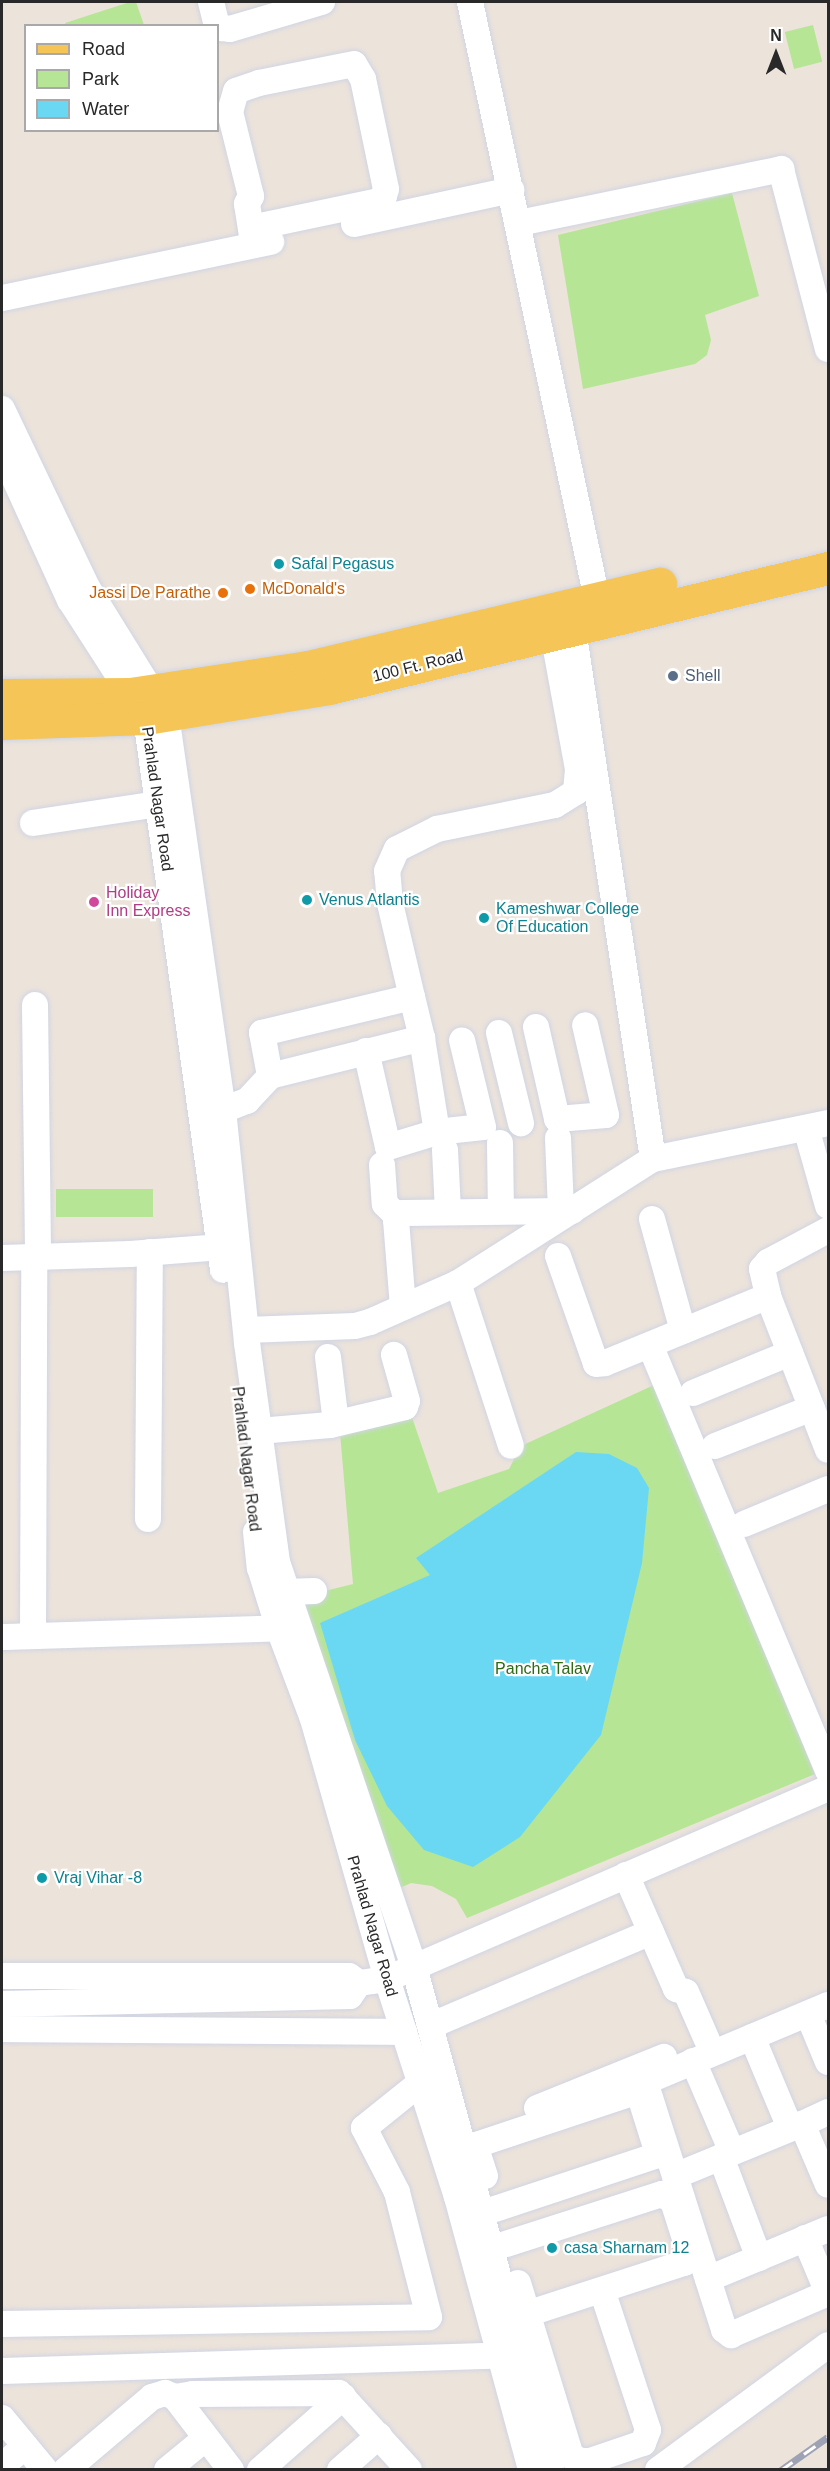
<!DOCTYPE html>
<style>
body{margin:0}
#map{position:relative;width:830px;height:2471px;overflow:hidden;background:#ece3db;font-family:Helvetica,sans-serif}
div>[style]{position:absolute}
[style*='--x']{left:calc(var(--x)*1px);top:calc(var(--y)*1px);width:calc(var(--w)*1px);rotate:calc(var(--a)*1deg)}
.green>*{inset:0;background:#b6e595;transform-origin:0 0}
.water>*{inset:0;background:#6ad8f2}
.roads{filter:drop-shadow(0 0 2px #d0d5e3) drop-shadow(0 0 2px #d0d5e3)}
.minor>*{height:26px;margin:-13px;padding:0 13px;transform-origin:13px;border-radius:13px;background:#fff}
.major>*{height:33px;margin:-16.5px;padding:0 16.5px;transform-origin:16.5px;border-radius:16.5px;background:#f5c557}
.rail>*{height:7px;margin-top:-3.5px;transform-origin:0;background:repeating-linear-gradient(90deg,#fff 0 14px,#9da2b5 0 28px);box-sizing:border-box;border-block:2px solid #9da2b5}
.dots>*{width:16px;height:16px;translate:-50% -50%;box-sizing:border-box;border:3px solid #fff;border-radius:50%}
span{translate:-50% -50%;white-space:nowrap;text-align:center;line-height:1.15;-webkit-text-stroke:4.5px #fff;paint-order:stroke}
.culture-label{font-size:16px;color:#0d838f}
.left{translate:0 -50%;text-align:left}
.food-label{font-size:16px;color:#c56008}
.right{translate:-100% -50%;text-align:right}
.street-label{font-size:16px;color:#292929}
.service-label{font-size:16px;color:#4e5e75}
.hotel-label{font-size:16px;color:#b23c85}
.park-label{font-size:16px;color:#2e6917}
.frame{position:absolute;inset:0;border:3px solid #292929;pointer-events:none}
.legend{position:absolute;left:24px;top:24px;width:195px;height:108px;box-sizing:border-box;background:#fff;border:2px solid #a9a9a9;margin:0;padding:8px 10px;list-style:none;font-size:18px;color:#292929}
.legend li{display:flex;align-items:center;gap:12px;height:30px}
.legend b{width:30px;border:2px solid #a9a9a9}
.north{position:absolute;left:746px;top:24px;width:60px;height:60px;-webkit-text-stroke:4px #fff;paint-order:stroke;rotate:0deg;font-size:16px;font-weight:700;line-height:24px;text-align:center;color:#292929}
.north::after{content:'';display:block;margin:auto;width:21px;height:27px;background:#292929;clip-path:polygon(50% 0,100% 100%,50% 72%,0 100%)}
</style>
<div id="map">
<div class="green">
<i style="clip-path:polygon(130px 2px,136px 2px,144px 25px,66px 25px,65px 23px)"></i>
<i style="left:813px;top:25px;width:38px;height:29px;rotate:76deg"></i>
<i style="clip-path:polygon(732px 193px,759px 296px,705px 315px,711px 340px,707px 355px,695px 364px,583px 389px,558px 235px)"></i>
<i style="left:153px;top:1189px;width:28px;height:97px;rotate:90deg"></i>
<i style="clip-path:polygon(654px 1385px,815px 1774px,467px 1918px,456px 1899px,432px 1886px,411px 1883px,384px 1895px,293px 1599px,353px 1584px,339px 1421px,407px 1403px,438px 1493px,509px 1469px,521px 1446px)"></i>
</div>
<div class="water">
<i style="clip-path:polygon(576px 1452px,609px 1454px,637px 1468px,649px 1488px,642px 1563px,601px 1735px,520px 1837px,473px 1867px,424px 1850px,387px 1806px,355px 1740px,320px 1623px,430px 1575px,416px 1558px)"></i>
</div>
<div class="roads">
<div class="minor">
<i style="--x:211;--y:2;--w:21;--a:76"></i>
<i style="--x:216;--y:22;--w:8;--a:50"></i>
<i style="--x:221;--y:28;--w:9;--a:6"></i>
<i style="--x:230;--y:29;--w:96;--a:-16.4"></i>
<i style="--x:470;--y:2;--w:630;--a:77.99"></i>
<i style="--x:519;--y:223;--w:268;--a:-11.6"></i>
<i style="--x:781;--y:169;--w:186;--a:75.4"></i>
<i style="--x:354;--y:224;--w:161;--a:-12.2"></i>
<i style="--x:251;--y:228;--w:131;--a:-11.9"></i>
<i style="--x:379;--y:201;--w:7;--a:-45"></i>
<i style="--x:384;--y:196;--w:7;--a:-74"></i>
<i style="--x:386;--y:189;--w:112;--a:-101.8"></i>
<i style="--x:363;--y:79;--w:17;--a:-121"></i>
<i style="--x:354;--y:64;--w:97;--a:168.7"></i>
<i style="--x:259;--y:83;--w:24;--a:161"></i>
<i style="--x:236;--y:91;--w:22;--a:106"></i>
<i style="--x:230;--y:112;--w:87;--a:76"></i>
<i style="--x:251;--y:196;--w:9;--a:117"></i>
<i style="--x:247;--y:204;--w:30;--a:81"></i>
<i style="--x:252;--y:234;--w:11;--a:80"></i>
<i style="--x:2;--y:298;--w:275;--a:-11.8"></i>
<i style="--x:2;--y:409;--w:199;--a:64.5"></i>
<i style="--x:88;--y:589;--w:148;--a:58.2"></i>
<i style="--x:166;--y:715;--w:399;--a:81.8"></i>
<i style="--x:223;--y:1110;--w:234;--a:84.1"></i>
<i style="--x:247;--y:1343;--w:221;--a:82.2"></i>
<i style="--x:277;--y:1562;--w:428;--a:71.3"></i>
<i style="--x:414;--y:1967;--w:521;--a:74.76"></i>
<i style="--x:2;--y:451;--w:164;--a:65.5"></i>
<i style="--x:70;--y:600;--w:140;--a:57.2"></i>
<i style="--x:146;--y:718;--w:557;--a:82.06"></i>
<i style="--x:573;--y:629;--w:536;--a:81.42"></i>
<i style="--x:653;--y:1159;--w:179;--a:-11.6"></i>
<i style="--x:33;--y:823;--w:126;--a:-8.6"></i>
<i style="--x:35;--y:1005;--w:251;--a:89.3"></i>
<i style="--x:536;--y:1027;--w:94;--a:77.1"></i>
<i style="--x:557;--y:1119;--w:49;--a:-4.7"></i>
<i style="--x:606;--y:1115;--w:92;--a:-103.1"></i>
<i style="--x:499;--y:1033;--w:93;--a:76.3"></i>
<i style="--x:366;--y:1051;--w:98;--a:77.1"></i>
<i style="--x:388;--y:1147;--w:51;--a:-17"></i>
<i style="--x:437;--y:1132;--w:95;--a:-99.1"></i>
<i style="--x:270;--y:1076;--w:157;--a:-14"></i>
<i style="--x:422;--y:1038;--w:42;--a:-103.7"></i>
<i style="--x:223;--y:1110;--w:26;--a:-21"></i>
<i style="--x:247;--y:1101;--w:34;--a:-47"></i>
<i style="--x:270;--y:1076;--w:44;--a:-100.5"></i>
<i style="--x:262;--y:1033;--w:154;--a:-13.5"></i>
<i style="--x:412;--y:997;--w:97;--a:-103.2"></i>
<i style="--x:390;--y:903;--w:32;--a:-95"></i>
<i style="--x:387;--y:871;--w:24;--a:-66"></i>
<i style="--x:397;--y:849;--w:45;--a:-26.6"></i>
<i style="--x:437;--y:829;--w:120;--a:-11.5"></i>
<i style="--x:555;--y:805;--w:25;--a:-32"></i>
<i style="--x:576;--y:792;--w:23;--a:-85"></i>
<i style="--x:578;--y:769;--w:138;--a:-100.4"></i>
<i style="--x:806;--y:1128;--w:81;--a:74.2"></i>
<i style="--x:437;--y:1132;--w:46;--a:-6.2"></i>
<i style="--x:483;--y:1127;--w:89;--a:-103.6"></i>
<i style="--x:558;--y:1138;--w:73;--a:87.6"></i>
<i style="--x:500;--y:1143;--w:68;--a:89.2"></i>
<i style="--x:445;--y:1150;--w:62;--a:87.2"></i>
<i style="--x:382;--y:1165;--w:39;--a:86"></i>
<i style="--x:385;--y:1204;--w:17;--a:45"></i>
<i style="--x:652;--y:1219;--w:116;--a:74.5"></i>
<i style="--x:828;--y:1230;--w:68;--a:151.9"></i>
<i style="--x:768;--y:1262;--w:9;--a:131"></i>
<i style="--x:762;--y:1269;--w:28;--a:77"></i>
<i style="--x:768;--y:1296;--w:165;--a:68.7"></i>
<i style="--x:558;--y:1256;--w:114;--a:70.6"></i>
<i style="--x:596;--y:1364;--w:9;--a:-6"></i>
<i style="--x:605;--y:1363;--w:176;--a:-22.3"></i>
<i style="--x:2;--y:1258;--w:128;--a:-1.8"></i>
<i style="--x:130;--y:1254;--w:105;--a:-4.4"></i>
<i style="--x:458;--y:1283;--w:171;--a:72"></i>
<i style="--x:403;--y:1307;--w:87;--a:-94.6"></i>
<i style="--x:396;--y:1220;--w:7;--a:-74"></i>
<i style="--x:398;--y:1213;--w:174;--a:-0.7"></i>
<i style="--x:246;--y:1330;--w:109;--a:-2.1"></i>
<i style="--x:355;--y:1326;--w:16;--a:-15"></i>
<i style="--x:370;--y:1322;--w:96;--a:-23.9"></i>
<i style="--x:458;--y:1283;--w:231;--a:-32.5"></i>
<i style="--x:650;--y:1345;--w:462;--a:67.3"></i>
<i style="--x:328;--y:1357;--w:66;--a:83.1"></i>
<i style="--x:693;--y:1393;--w:105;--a:-22.4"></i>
<i style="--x:259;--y:1431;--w:71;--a:-4.8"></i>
<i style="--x:330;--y:1425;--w:77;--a:-13.5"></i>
<i style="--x:405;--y:1407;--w:6;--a:-72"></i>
<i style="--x:407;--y:1401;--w:48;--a:-105.8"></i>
<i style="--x:715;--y:1446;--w:104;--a:-21.4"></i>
<i style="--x:148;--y:1519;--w:267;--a:-89.6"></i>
<i style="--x:744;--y:1524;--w:91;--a:-22.6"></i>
<i style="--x:256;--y:1532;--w:36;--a:84"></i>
<i style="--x:260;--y:1568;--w:64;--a:72.7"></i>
<i style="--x:279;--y:1629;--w:96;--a:69.3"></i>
<i style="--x:313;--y:1719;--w:270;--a:74.1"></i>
<i style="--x:387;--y:1979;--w:229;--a:72.2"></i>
<i style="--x:457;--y:2197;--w:283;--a:74.8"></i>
<i style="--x:287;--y:1592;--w:27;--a:-2"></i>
<i style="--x:33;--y:1636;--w:379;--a:-89.8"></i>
<i style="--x:2;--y:1637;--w:291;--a:-1.8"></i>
<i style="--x:626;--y:1875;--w:124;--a:66.3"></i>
<i style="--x:676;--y:1989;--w:10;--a:17"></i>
<i style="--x:686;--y:1992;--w:52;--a:66.4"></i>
<i style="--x:2;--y:1976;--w:347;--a:0"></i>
<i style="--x:349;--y:1976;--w:12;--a:35"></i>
<i style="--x:2;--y:2004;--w:348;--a:-1.3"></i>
<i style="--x:350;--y:1996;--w:16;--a:-55"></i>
<i style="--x:359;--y:1983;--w:28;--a:-8"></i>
<i style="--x:387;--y:1979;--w:481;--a:-23.4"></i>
<i style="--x:828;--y:2005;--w:199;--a:157.2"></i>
<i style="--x:645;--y:2082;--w:260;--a:72.3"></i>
<i style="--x:724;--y:2330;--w:9;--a:36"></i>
<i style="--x:731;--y:2335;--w:106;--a:-23.4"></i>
<i style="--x:808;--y:2014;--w:52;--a:67.4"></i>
<i style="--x:430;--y:2026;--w:240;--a:-23"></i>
<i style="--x:2;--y:2029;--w:402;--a:0.4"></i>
<i style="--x:752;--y:2037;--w:99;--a:67.3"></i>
<i style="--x:693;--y:2061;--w:99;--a:66.8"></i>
<i style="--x:537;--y:2108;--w:137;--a:-21.9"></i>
<i style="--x:828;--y:2112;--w:29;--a:155"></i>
<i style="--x:802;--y:2124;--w:66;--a:66.9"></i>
<i style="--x:721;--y:2157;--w:108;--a:69.4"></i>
<i style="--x:485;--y:2176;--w:25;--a:-108"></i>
<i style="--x:477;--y:2152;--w:8;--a:-76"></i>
<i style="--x:479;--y:2144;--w:161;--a:-18.4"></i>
<i style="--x:632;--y:2093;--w:9;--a:21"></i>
<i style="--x:640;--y:2096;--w:53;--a:72.6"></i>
<i style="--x:656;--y:2147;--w:9;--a:96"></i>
<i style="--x:655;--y:2156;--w:169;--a:161.7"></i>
<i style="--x:675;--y:2176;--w:137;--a:-22.3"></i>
<i style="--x:805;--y:2238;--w:60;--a:67.3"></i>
<i style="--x:506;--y:2244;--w:164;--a:-17.8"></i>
<i style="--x:662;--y:2194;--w:13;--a:32"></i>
<i style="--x:673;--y:2201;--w:52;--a:72.3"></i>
<i style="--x:689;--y:2251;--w:13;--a:113"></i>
<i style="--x:684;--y:2263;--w:165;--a:162"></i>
<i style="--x:708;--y:2279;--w:130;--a:-22.6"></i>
<i style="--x:518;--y:2283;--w:181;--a:73"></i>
<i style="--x:571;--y:2456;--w:11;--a:27"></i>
<i style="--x:581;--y:2461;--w:9;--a:0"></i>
<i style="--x:590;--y:2461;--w:56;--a:-18.8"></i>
<i style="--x:643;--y:2443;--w:14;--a:-69"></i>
<i style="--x:648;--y:2430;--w:147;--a:-108.2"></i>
<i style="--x:2;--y:2324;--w:427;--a:-0.9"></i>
<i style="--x:429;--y:2317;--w:129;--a:-104.4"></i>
<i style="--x:397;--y:2192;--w:72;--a:-117.3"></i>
<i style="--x:364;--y:2128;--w:72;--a:-38.8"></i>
<i style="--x:2;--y:2371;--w:515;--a:-1.78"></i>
<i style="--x:175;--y:2397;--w:18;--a:-9"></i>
<i style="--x:193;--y:2394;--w:146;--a:-0.4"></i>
<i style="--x:339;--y:2393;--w:104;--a:47.7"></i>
<i style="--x:2;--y:2418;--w:67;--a:50.4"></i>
<i style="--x:2;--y:2466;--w:30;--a:-41"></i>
<i style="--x:66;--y:2470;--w:113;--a:-40.3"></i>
<i style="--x:152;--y:2397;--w:14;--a:-17"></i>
<i style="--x:165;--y:2393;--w:11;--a:22"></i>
<i style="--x:175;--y:2397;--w:92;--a:52.5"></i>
<i style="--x:167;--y:2470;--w:50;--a:-39.4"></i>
<i style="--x:260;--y:2470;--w:111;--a:-41.3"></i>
<i style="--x:340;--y:2470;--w:52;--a:-41.1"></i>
<i style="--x:658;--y:2470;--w:211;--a:-36.3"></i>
</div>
<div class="major">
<i style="--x:2;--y:695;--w:128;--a:-0.4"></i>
<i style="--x:130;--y:694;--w:180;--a:-8.6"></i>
<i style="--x:308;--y:667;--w:362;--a:-13.3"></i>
<i style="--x:2;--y:723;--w:144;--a:-2"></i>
<i style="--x:146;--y:718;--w:185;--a:-9.3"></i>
<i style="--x:329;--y:688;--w:513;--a:-13.52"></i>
</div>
</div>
<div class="rail">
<i style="--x:781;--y:2470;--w:57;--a:-35.1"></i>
</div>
<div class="dots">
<i style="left:279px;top:564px;background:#0f9aa8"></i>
<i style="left:250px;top:589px;background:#e8710a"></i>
<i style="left:223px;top:593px;background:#e8710a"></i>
<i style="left:673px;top:676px;background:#5c6f8a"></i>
<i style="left:307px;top:900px;background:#0f9aa8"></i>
<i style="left:94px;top:902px;background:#d1479c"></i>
<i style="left:484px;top:918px;background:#0f9aa8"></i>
<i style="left:42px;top:1878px;background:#0f9aa8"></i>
<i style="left:552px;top:2248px;background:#0f9aa8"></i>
</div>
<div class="culture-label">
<span class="left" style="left:291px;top:564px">Safal Pegasus</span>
<span class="left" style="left:319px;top:900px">Venus Atlantis</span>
<span class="left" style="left:496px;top:918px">Kameshwar College<br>Of Education</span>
<span class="left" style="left:54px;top:1878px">Vraj Vihar -8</span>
<span class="left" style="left:564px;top:2248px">casa Sharnam 12</span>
</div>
<div class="food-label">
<span class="left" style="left:262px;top:589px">McDonald's</span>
<span class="right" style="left:211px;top:593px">Jassi De Parathe</span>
</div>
<div class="street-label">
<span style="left:418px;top:666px;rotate:-14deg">100 Ft. Road</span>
<span style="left:157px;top:799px;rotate:82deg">Prahlad Nagar Road</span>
<span style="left:246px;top:1459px;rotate:83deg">Prahlad Nagar Road</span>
<span style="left:372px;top:1926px;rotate:74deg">Prahlad Nagar Road</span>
</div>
<div class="service-label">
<span class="left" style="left:685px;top:676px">Shell</span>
</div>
<div class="hotel-label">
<span class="left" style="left:106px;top:902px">Holiday<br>Inn Express</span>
</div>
<div class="park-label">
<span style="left:543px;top:1669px">Pancha Talav</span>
</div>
<div class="frame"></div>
<ul class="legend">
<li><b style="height:8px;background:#f5c557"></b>Road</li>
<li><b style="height:16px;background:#b6e595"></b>Park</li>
<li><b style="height:16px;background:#6ad8f2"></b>Water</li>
</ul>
<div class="north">N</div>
</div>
